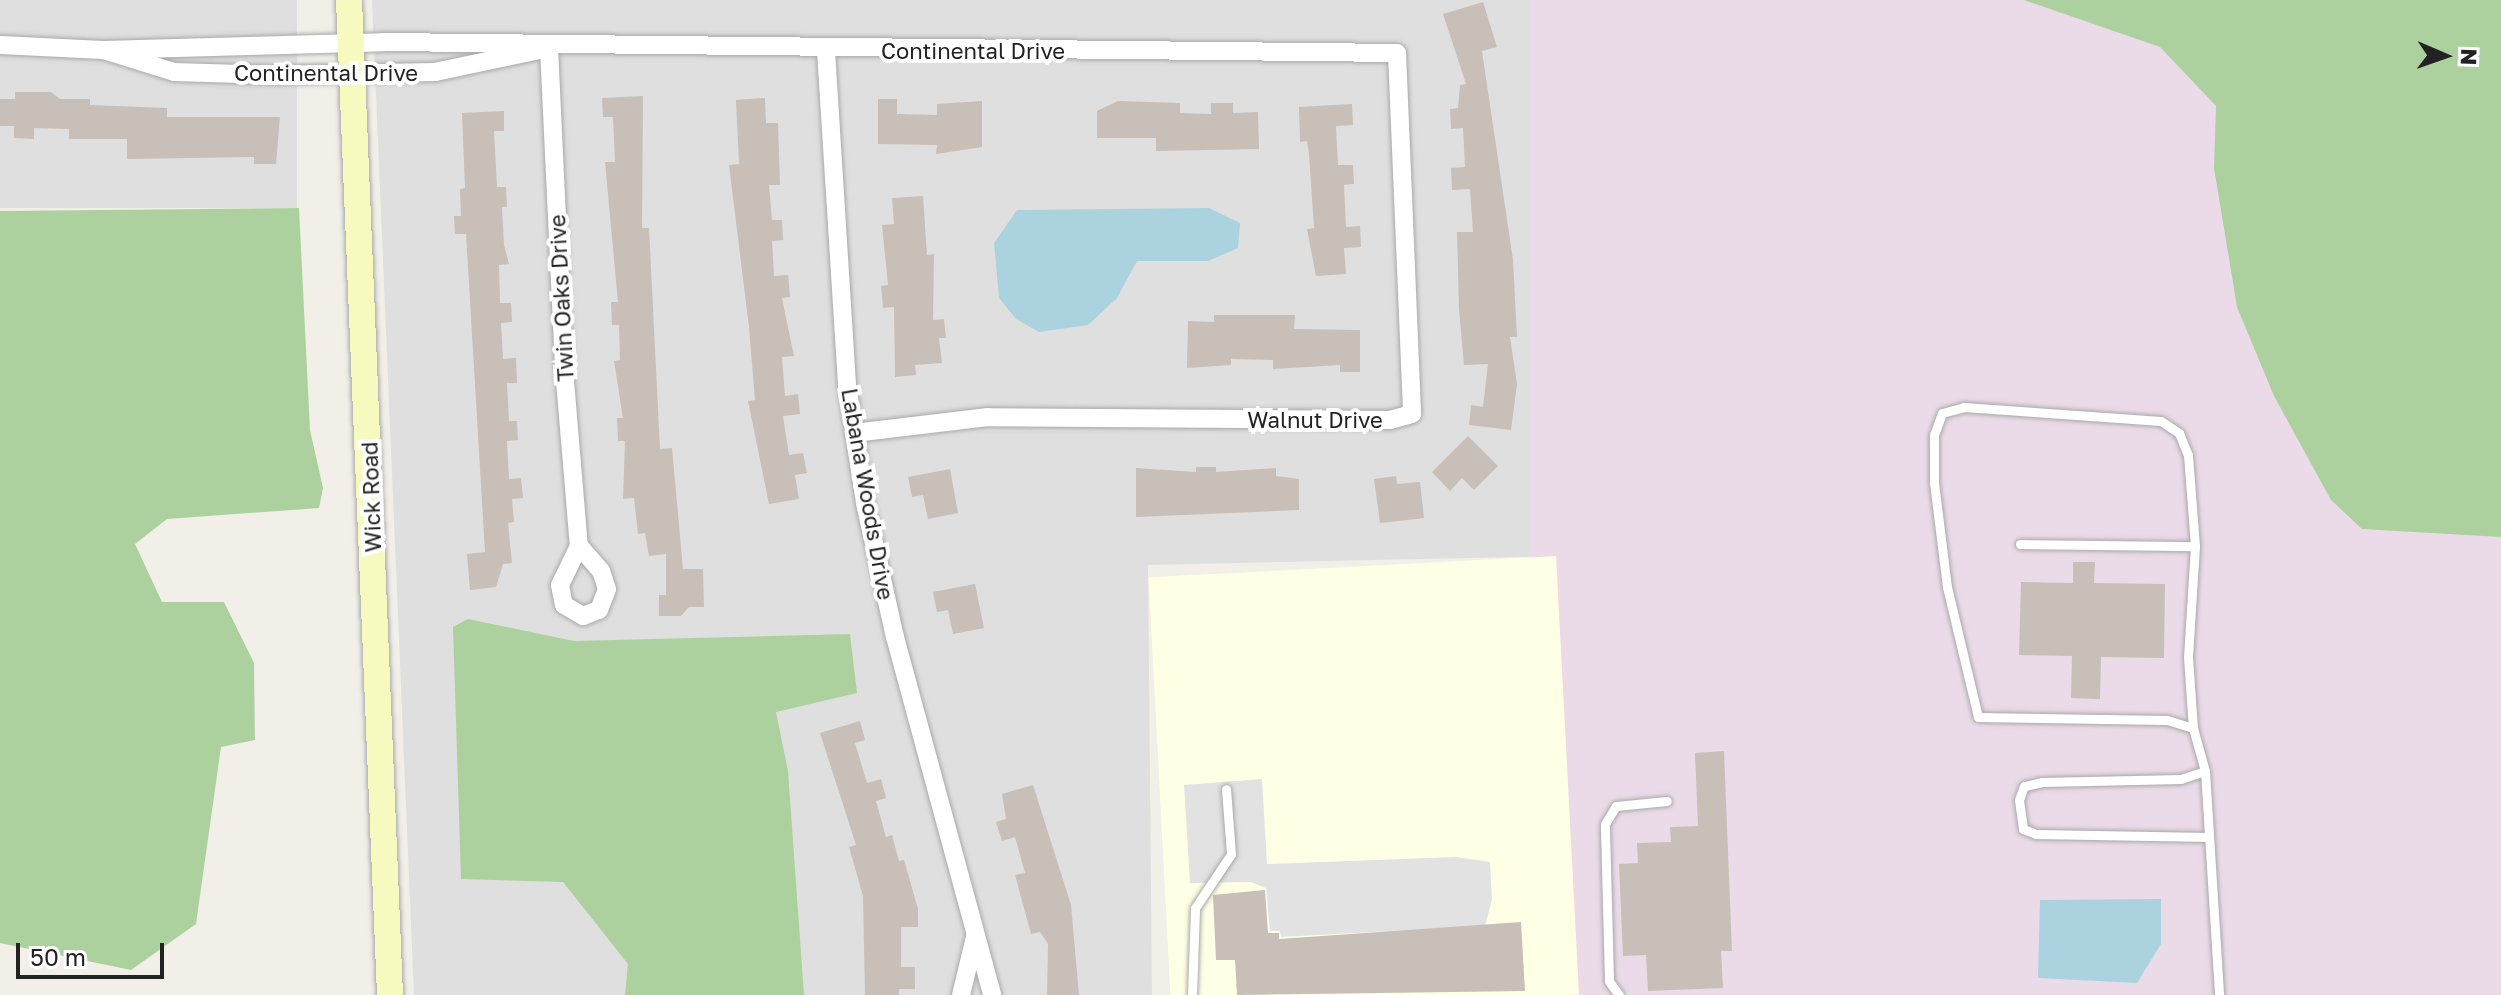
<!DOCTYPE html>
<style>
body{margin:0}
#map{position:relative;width:2501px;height:995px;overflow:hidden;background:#f2efe9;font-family:"Golos Text",sans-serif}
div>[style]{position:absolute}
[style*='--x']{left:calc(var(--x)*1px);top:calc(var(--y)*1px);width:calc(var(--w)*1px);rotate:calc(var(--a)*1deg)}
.residential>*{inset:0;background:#e0dfdf;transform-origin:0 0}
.industrial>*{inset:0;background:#ebdbe8;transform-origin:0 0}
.education>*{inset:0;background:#ffffe5;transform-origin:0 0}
.forest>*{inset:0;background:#add19e}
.parking>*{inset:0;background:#e2e2e2}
.water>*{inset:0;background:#aad3df}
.building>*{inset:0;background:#c7bfb8}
.roads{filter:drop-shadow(0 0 2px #a9a9a9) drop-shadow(0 0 2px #a9a9a9)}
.lane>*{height:9px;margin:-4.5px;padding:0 4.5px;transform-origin:4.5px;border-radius:4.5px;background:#fff}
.street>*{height:18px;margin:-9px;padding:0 9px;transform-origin:9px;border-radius:9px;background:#fff}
.secondary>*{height:26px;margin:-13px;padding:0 13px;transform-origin:13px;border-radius:13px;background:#f7fabf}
span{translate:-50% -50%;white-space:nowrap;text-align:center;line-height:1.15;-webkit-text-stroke:8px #fff;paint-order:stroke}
.street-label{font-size:22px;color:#222}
.north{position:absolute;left:2405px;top:16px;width:80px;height:80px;-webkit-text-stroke:6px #fff;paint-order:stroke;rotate:92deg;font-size:22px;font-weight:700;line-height:32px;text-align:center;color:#222}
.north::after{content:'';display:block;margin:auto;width:28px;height:36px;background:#222;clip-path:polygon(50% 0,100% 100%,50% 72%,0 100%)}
.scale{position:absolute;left:16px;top:943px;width:148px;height:36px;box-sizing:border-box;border:4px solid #222;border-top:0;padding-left:10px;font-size:24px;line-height:28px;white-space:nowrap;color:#222;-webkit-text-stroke:6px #fff;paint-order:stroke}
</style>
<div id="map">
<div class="residential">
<i style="left:0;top:0;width:297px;height:208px"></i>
<i style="clip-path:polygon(372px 0,1530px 0,1556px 556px,1148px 565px,1152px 995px,414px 995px)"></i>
</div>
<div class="industrial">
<i style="left:1530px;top:0;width:971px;height:996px"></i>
</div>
<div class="education">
<i style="left:1556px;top:556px;width:439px;height:408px;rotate:87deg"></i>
</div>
<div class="forest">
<i style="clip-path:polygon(2024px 0,2501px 0,2501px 537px,2362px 529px,2331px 500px,2274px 396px,2237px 307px,2214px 168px,2216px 106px,2160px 47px)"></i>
<i style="clip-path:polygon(299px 208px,310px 430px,323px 488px,319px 508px,167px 519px,135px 544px,162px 602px,224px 602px,254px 663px,255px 740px,221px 747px,196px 924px,131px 970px,0 943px,0 211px)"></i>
<i style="clip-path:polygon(468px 619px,574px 641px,850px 634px,857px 693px,776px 712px,788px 771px,804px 995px,625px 995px,628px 964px,563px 882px,461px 879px,453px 627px)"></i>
</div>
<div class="parking">
<i style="clip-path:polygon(1262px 779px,1267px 864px,1456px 857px,1490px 862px,1492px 900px,1485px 926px,1281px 937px,1280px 931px,1270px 931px,1266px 888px,1250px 882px,1190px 883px,1184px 785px)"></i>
</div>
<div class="water">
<i style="clip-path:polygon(1209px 208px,1240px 223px,1238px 248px,1208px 261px,1137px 261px,1117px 298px,1088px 325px,1039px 332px,1016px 319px,999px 298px,994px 243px,1017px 210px)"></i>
<i style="clip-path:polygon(2161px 899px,2161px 944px,2137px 983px,2038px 978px,2040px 900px)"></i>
</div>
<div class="building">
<i style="clip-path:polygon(1483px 2px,1497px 47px,1482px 51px,1513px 260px,1517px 337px,1510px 337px,1517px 384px,1511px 430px,1469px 425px,1471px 405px,1483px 407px,1488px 364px,1464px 365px,1459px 309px,1457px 232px,1473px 232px,1470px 189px,1452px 190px,1451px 168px,1465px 167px,1463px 128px,1451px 129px,1450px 109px,1458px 108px,1460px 85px,1466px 84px,1443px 14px)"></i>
<i style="clip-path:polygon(15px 92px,51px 92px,60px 99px,90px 99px,90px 105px,167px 108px,167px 117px,280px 117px,276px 164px,254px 164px,254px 157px,127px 159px,127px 139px,69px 139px,69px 129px,34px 128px,34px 139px,14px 138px,14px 126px,0 126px,0 99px,15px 99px)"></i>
<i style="clip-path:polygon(643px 96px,642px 228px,649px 228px,660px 449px,672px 448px,683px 569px,703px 569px,704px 607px,689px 607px,681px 616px,659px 616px,659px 595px,666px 595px,666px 554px,649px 556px,645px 533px,638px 534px,634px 498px,623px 499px,625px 441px,618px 441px,617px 418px,623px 418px,614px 361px,620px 360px,619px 325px,612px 325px,611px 302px,618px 302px,605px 162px,615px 162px,613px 117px,603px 117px,602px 98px)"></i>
<i style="clip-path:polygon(765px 98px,766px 123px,778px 123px,780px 185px,769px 185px,772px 220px,782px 220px,783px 240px,772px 241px,774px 276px,788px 275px,790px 297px,782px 298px,794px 356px,782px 357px,785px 396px,798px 394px,800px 414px,783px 416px,789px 455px,803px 453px,807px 473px,795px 475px,799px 499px,769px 504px,748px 401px,755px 400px,749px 327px,729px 165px,739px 164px,736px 100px)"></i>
<i style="clip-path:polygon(878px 99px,897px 99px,897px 114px,937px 115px,937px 104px,982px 101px,982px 147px,936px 154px,937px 145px,878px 144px)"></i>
<i style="clip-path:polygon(1118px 101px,1180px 103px,1180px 113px,1211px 114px,1211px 103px,1233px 103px,1233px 113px,1258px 112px,1259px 149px,1156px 151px,1156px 138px,1097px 138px,1097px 111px)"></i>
<i style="clip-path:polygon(1352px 104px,1353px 125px,1336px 126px,1338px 165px,1353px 165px,1354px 184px,1344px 185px,1346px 227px,1360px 226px,1361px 247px,1344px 248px,1346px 274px,1316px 276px,1307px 229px,1314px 228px,1309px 154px,1307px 141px,1300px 142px,1299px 107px)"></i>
<i style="clip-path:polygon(504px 111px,504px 131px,494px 131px,497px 187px,506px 187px,507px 207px,502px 207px,504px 245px,509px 264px,499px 265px,500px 303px,511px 303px,512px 322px,501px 323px,503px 359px,516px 358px,517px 383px,507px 383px,509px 421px,517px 421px,518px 440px,507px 441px,509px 479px,521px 478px,523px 498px,512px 499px,514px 522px,508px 523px,512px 563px,503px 564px,496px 587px,470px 590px,467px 554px,485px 552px,466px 234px,455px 234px,454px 216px,461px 216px,460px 189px,465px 188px,462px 113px)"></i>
<i style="clip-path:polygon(923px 196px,927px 255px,934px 254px,933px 320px,944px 319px,946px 338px,939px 338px,942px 363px,915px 365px,916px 375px,895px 377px,894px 307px,883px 308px,881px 286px,888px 285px,882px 225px,894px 224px,892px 198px)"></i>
<i style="clip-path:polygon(1214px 315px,1295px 315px,1294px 329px,1360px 330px,1360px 372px,1340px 372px,1340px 365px,1273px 369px,1273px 360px,1231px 359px,1231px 365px,1187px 368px,1188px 321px,1214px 322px)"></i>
<i style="clip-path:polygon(1468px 436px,1498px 466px,1474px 490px,1462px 478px,1450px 491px,1432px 472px)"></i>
<i style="clip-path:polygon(1196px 467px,1216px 467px,1216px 472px,1276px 468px,1276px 476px,1299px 479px,1299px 510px,1136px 517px,1136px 468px,1196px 472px)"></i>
<i style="clip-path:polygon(950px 469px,958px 513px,928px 519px,923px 495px,912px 497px,908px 477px)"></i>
<i style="clip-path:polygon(1396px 476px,1397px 484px,1420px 482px,1424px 518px,1380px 523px,1374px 479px)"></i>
<i style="clip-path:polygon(2073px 562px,2095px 562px,2094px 583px,2165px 584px,2164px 658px,2101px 657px,2100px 699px,2071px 698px,2072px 656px,2019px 655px,2021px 582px,2073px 583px)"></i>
<i style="clip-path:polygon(975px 584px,984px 628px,953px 634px,948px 610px,937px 612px,933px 592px)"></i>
<i style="clip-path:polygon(860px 721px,865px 740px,855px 743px,867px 783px,881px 779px,886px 798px,876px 801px,886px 837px,892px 835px,899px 861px,904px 860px,918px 909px,918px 927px,901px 927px,901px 967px,915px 967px,915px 989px,899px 989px,899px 995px,865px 995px,863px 896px,849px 847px,856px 845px,820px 733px)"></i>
<i style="clip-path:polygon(1724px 751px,1732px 951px,1721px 951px,1723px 988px,1648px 991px,1646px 955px,1623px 956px,1619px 864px,1638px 863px,1637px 843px,1671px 842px,1670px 827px,1698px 826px,1695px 753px)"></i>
<i style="clip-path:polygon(1033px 785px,1071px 905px,1079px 995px,1047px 995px,1048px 944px,1040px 932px,1031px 934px,1015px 875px,1025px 873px,1015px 837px,1002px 841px,996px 822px,1006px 819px,1002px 794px)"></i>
<i style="clip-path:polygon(1265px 890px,1268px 933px,1279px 933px,1279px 939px,1521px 922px,1525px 991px,1237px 995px,1235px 960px,1216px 960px,1213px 895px)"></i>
</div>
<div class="roads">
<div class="lane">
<i style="--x:2020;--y:544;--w:175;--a:0.7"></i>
<i style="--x:2193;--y:728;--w:28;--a:-163"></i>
<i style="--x:2166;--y:720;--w:188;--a:-179.1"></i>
<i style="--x:1978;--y:717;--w:134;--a:-103.4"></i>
<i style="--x:1947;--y:587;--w:106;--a:-97.1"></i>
<i style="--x:1934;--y:482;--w:47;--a:-90"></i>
<i style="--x:1934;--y:435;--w:23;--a:-70"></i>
<i style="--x:1942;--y:413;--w:23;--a:-15"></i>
<i style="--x:1964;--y:407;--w:197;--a:4.1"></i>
<i style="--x:2161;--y:421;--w:22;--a:34"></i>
<i style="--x:2179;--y:433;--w:24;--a:68"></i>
<i style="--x:2188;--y:455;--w:91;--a:85.6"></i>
<i style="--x:2195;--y:546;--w:111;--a:93.6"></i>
<i style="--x:2188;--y:657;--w:71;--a:86"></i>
<i style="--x:2193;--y:728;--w:45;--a:74.4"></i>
<i style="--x:2205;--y:771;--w:224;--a:86.4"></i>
<i style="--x:2205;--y:771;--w:25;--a:162"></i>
<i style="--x:2181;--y:779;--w:139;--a:178.8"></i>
<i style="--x:2042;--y:782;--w:18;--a:167"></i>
<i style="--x:2024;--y:786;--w:15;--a:110"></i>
<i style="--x:2019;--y:800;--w:29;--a:82"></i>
<i style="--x:2023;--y:829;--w:14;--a:21"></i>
<i style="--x:2036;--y:834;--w:173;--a:1"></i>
<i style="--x:1192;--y:995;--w:87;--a:-88"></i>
<i style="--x:1195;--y:908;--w:65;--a:-56.3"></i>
<i style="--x:1231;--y:854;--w:65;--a:-94.4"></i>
<i style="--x:1619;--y:995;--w:17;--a:-126"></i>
<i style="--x:1609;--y:981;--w:157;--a:-91.5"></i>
<i style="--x:1605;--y:824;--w:21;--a:-59"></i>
<i style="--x:1616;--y:806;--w:51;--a:-5.6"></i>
</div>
<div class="street">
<i style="--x:0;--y:45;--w:104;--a:2.8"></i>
<i style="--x:549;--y:48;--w:116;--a:168.1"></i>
<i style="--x:435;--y:72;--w:159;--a:178.9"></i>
<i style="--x:276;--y:75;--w:102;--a:-178.3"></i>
<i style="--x:174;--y:72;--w:73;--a:-162.6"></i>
<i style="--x:104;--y:50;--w:279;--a:-1.6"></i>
<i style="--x:383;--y:42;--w:1014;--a:0.62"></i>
<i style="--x:1397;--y:53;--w:361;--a:87.6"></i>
<i style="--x:1412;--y:414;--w:23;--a:165"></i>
<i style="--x:1390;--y:420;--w:402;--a:-179.6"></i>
<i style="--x:988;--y:417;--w:135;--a:173.2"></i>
<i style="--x:549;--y:48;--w:321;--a:87.3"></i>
<i style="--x:564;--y:369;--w:178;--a:85.2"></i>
<i style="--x:579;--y:546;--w:43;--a:116"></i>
<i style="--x:560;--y:585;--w:20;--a:79"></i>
<i style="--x:564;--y:605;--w:22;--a:30"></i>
<i style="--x:583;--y:616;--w:17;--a:-21"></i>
<i style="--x:599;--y:610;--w:22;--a:-69"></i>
<i style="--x:607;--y:589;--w:19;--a:-108"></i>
<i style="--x:601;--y:571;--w:33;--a:-131"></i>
<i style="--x:826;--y:51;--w:335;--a:86.4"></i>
<i style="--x:847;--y:385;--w:119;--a:81.3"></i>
<i style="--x:865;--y:503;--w:137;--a:77.4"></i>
<i style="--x:895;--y:637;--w:371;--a:74.8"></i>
<i style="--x:961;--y:995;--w:60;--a:-76.4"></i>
</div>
<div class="secondary">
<i style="--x:349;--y:0;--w:996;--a:87.64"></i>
</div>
</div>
<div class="street-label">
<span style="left:973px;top:51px">Continental Drive</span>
<span style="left:326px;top:73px">Continental Drive</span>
<span style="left:561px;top:298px;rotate:-93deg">Twin Oaks Drive</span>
<span style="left:1315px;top:420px">Walnut Drive</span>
<span style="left:868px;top:494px;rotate:80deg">Labana Woods Drive</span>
<span style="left:371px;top:497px;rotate:-92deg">Wick Road</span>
</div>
<div class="north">N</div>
<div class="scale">50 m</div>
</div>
